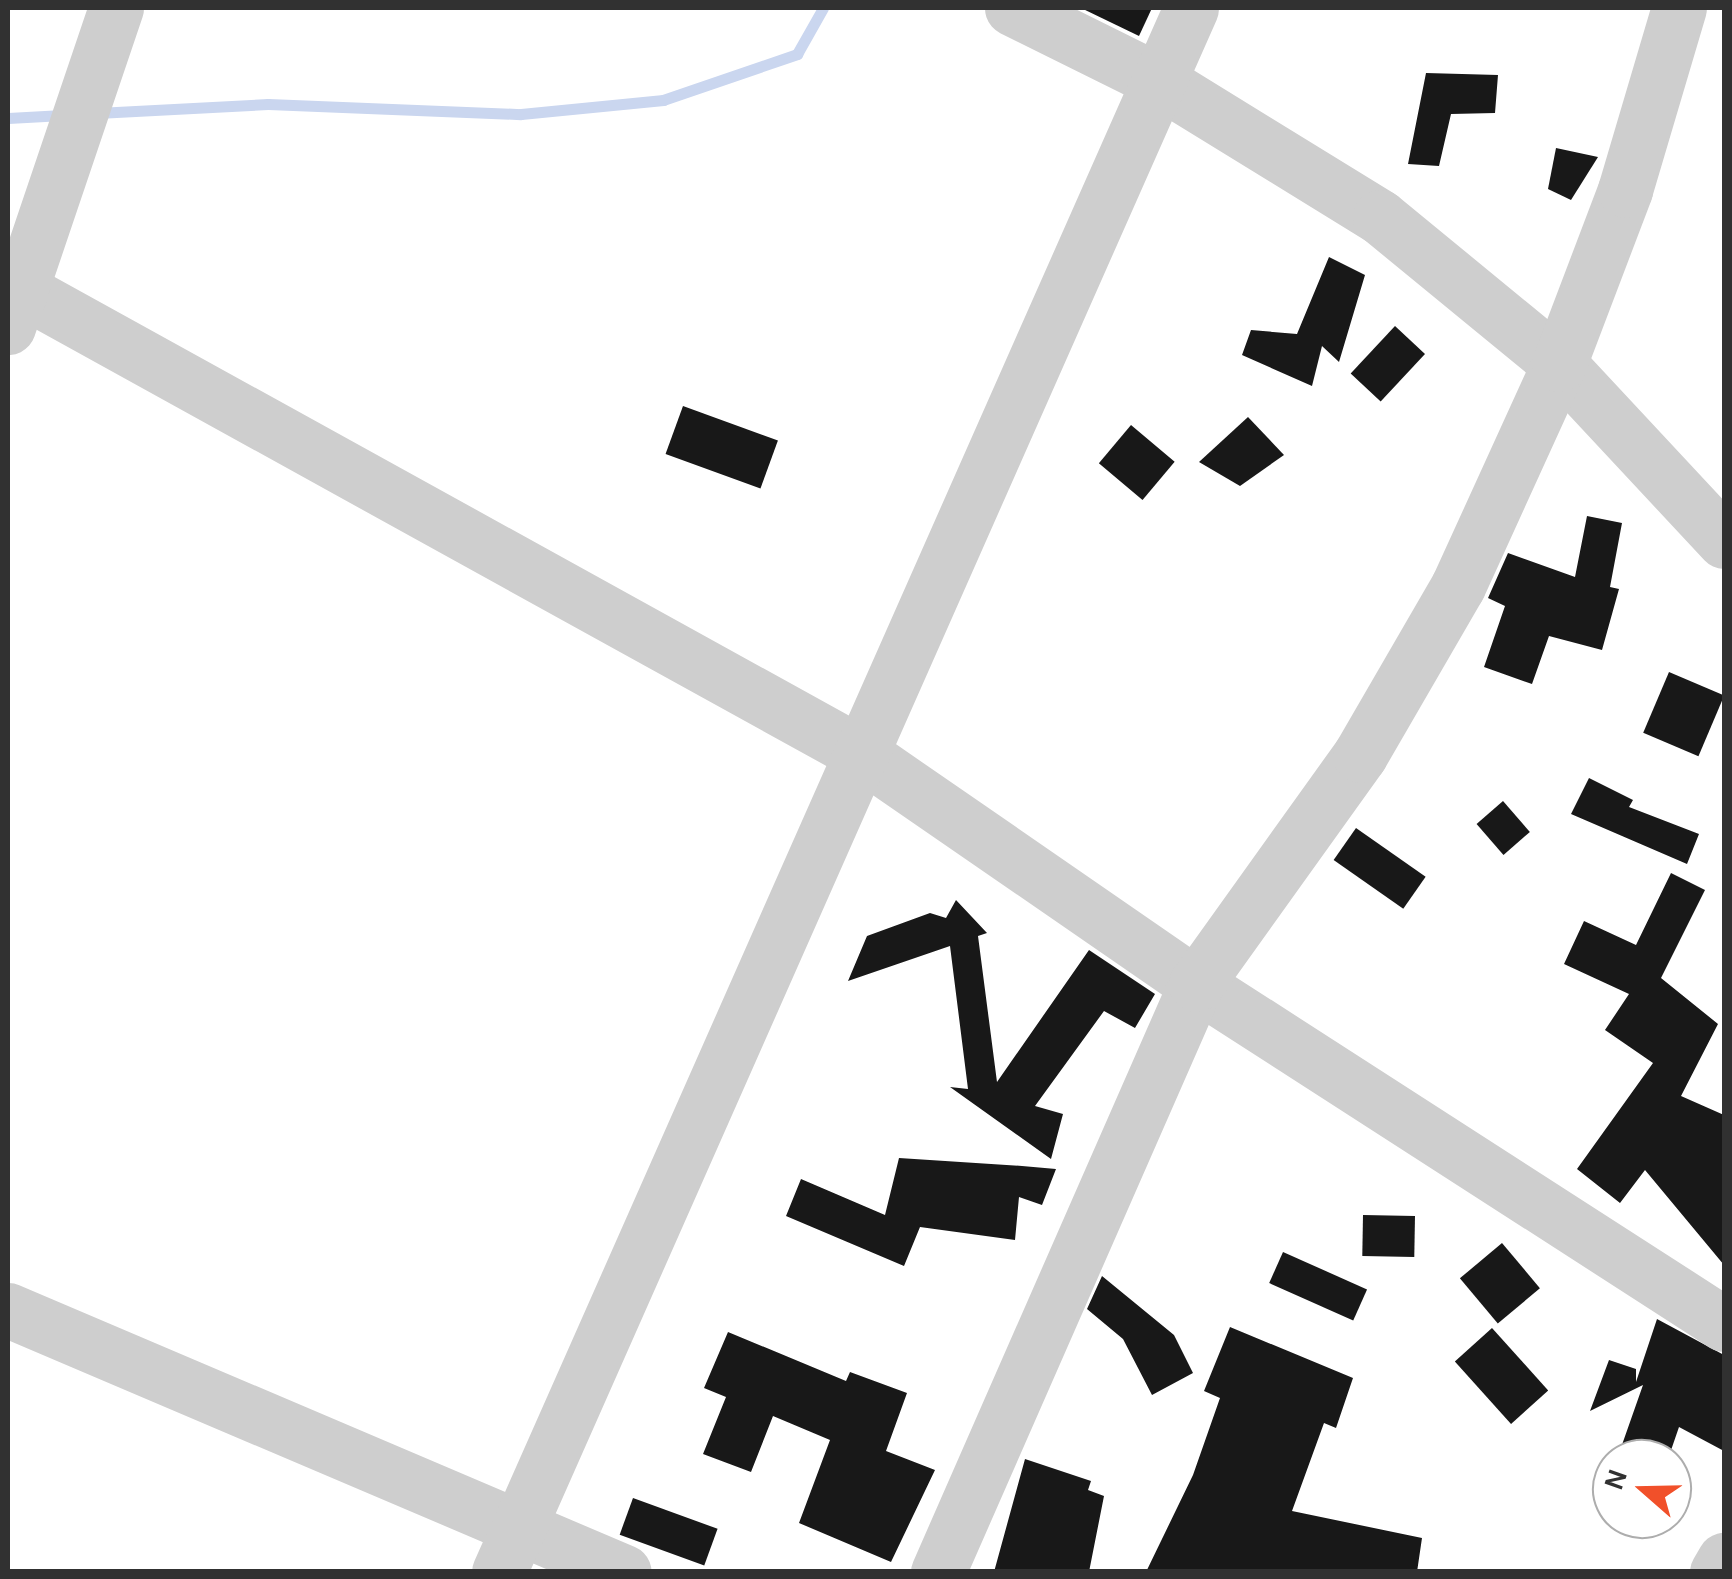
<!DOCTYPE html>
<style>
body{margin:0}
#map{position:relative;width:1732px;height:1579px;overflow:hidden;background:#fff;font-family:Karla,sans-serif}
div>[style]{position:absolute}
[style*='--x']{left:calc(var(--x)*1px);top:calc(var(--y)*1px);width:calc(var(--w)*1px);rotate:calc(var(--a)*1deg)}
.stream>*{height:11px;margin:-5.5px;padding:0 5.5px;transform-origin:5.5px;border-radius:5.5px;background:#cad6ef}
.building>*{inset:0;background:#181818;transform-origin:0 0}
.minor>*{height:55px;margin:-27.5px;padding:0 27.5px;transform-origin:27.5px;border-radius:27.5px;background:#cecece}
span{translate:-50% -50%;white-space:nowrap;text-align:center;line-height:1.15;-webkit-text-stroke:10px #fff;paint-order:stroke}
.frame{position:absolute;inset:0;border:10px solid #313131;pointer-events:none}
.north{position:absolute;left:1592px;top:1439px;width:100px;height:100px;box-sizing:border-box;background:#fff;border:2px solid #adadad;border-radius:50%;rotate:290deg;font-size:28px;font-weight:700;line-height:40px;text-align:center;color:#313131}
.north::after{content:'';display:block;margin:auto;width:35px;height:45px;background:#f1502a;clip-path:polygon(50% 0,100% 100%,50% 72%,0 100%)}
</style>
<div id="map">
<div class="stream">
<i style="--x:97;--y:113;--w:171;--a:-3"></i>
<i style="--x:268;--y:104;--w:253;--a:2.3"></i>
<i style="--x:521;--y:114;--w:143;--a:-5.6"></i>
<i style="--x:663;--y:100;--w:142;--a:-18.9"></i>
<i style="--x:797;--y:54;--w:53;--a:-60.5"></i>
<i style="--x:8;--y:118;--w:55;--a:-3.1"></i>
</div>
<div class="building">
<i style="clip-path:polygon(1081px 8px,1152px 8px,1139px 36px)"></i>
<i style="clip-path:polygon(1426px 73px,1498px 75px,1495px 113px,1451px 114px,1439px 166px,1408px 164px)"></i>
<i style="clip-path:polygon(1556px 148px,1598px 157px,1571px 200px,1548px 189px)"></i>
<i style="clip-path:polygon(1329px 257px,1365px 275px,1339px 362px,1322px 346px,1312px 386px,1242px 355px,1251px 330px,1297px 334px)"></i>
<i style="left:1395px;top:326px;width:41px;height:65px;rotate:43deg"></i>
<i style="left:683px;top:406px;width:101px;height:51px;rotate:20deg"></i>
<i style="clip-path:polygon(1248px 417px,1284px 455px,1240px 486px,1199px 462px)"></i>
<i style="left:1131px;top:425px;width:57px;height:50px;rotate:40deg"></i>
<i style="clip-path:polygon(1587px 516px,1622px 523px,1610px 587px,1619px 589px,1602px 650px,1549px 636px,1532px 684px,1484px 667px,1505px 606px,1488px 598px,1508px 553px,1575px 577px)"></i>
<i style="left:1669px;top:672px;width:60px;height:66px;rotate:23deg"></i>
<i style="clip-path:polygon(1589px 778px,1633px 800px,1629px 807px,1699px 834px,1687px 864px,1571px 814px)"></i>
<i style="left:1503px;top:801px;width:41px;height:35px;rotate:49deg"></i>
<i style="left:1356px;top:828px;width:85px;height:39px;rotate:35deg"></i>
<i style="clip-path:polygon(1671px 873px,1705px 890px,1661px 978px,1718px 1024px,1681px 1096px,1724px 1115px,1724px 1265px,1645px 1170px,1620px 1203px,1577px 1169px,1653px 1063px,1605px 1030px,1629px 994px,1564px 964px,1584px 921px,1636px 945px)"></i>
<i style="clip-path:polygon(956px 900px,987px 933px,978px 936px,997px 1082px,1089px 950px,1155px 994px,1135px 1028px,1104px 1011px,1035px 1106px,1063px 1114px,1051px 1159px,950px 1087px,968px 1089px,950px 946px,848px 981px,867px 936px,930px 913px,946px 918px)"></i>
<i style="clip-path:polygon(899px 1158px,1022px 1166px,1056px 1169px,1042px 1205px,1019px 1197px,1015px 1240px,920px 1227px,904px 1266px,786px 1216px,801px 1179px,885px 1215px)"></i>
<i style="left:1363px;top:1215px;width:52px;height:41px;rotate:1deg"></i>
<i style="left:1502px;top:1243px;width:59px;height:55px;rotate:50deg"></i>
<i style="left:1283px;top:1252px;width:92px;height:34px;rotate:24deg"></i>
<i style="clip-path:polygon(1102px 1276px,1174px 1335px,1193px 1373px,1152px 1395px,1123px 1339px,1087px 1309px)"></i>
<i style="clip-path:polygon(1657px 1319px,1724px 1355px,1724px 1451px,1679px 1427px,1668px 1459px,1617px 1459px,1643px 1385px,1590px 1411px,1609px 1360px,1636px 1369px,1636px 1382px)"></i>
<i style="clip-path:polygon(1230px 1327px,1353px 1378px,1336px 1428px,1324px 1423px,1292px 1511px,1422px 1538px,1417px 1572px,1146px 1572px,1193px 1475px,1220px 1398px,1204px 1391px)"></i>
<i style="left:1492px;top:1328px;width:84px;height:50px;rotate:48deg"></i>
<i style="clip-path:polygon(728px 1332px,846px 1381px,850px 1372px,907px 1393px,886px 1451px,935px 1470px,891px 1562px,799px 1523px,830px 1440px,773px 1416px,751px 1472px,703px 1454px,726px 1397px,704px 1388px)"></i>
<i style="clip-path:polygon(1025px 1459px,1091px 1481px,1088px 1490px,1104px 1496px,1089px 1572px,994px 1572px)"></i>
<i style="left:633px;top:1498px;width:90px;height:39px;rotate:20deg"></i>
</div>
<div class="minor">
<i style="--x:1012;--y:8;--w:164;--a:26.4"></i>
<i style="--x:1159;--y:81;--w:259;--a:31.6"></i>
<i style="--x:1380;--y:217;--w:232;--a:39.4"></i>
<i style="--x:1559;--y:364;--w:242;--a:47"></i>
<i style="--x:20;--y:289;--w:962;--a:28.91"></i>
<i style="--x:862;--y:754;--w:406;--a:34.6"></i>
<i style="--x:1196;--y:984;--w:628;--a:32.78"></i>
<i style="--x:8;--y:327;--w:337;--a:-71.3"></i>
<i style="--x:8;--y:1310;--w:669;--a:23.04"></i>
<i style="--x:499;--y:1572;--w:1710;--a:-66.13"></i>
<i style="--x:938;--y:1572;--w:642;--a:-66.31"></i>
<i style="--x:1196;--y:984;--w:282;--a:-54.4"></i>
<i style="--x:1360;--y:755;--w:195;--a:-59.9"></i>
<i style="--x:1458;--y:586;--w:244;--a:-65.5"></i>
<i style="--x:1559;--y:364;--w:186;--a:-69.2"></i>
<i style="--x:1625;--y:190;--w:190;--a:-73.5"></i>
<i style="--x:1717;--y:1572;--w:14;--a:-60"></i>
</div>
<div class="frame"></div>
<div class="north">N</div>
</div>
